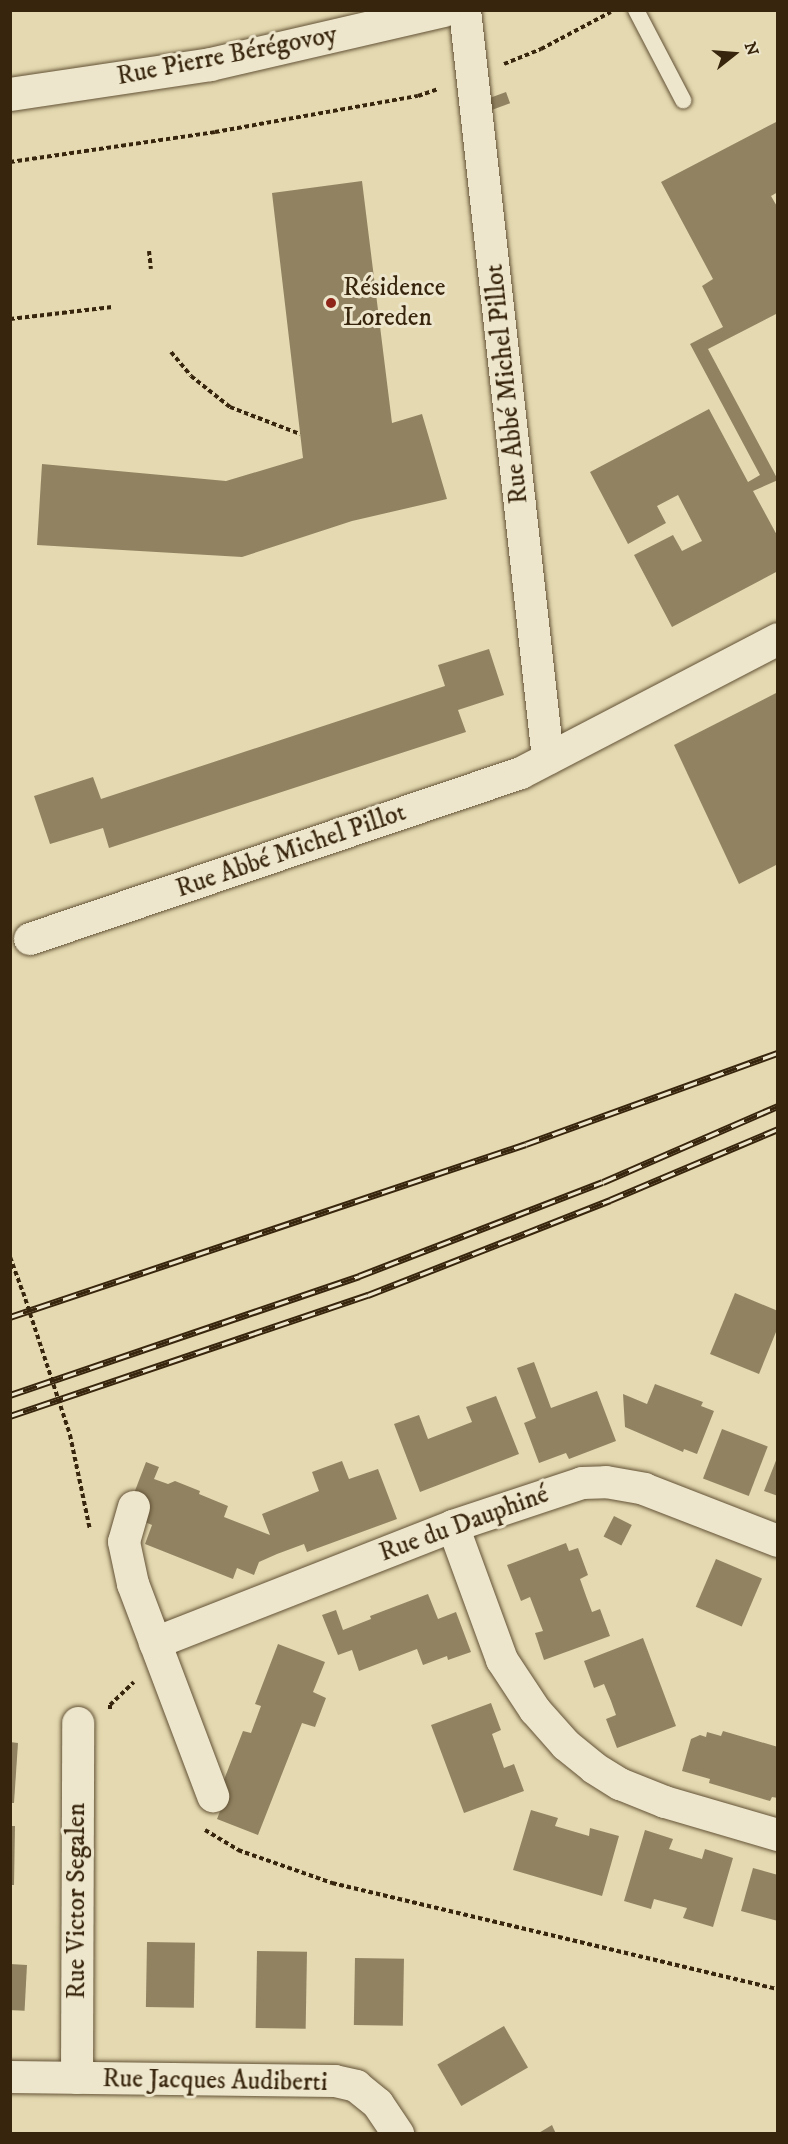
<!DOCTYPE html>
<meta charset="utf-8">
<style>
body{margin:0}
#map{position:relative;width:788px;height:2144px;overflow:hidden;background:#e4d9b0;font-family:"IM FELL DW Pica",serif}
div>[style]{position:absolute}
[style*='--x']{left:calc(var(--x)*1px);top:calc(var(--y)*1px);width:calc(var(--w)*1px);rotate:calc(var(--a)*1deg)}
.building>*{inset:0;background:#918362;transform-origin:0 0}
.path>*{height:4px;margin-top:-2px;transform-origin:0;background:repeating-linear-gradient(90deg,#38250d 0 4.5px,transparent 0 7.5px)}
.roads{filter:drop-shadow(0 0 2px #635236) drop-shadow(0 0 2px #635236)}
.lane>*{height:16px;margin:-8px;padding:0 8px;transform-origin:8px;border-radius:8px;background:#ede6cc}
.street>*{height:32px;margin:-16px;padding:0 16px;transform-origin:16px;border-radius:16px;background:#ede6cc}
.secondary>*{height:33px;margin:-16.5px;padding:0 16.5px;transform-origin:16.5px;border-radius:16.5px;background:#ede6cc}
.rail>*{height:7px;margin-top:-3.5px;transform-origin:0;background:repeating-linear-gradient(90deg,#ede6cc 0 14px,#38250d 0 28px);box-sizing:border-box;border-block:2px solid #38250d}
.path-bridge>*{height:4px;margin-top:-2px;transform-origin:0;background:repeating-linear-gradient(90deg,#38250d 0 4.5px,transparent 0 7.5px)}
.dots>*{width:16px;height:16px;translate:-50% -50%;box-sizing:border-box;border:3px solid #ede6cc;border-radius:50%}
span{translate:-50% -50%;white-space:nowrap;text-align:center;line-height:1.15;-webkit-text-stroke:6px #ede6cc;paint-order:stroke}
.street-label{font-size:26px;color:#38250d}
.poi-label{font-size:26px;color:#38250d}
.left{translate:0 -50%;text-align:left}
.frame{position:absolute;inset:0;border:12px solid #38250d;pointer-events:none}
.north{position:absolute;left:704px;top:24px;width:60px;height:60px;-webkit-text-stroke:4px #ede6cc;paint-order:stroke;rotate:73deg;font-size:16px;font-weight:700;line-height:24px;text-align:center;color:#38250d}
.north::after{content:'';display:block;margin:auto;width:21px;height:27px;background:#38250d;clip-path:polygon(50% 0,100% 100%,50% 72%,0 100%)}
</style>
<div id="map">
<div class="building">
<i style="left:506px;top:92px;width:12px;height:21px;rotate:70deg"></i>
<i style="clip-path:polygon(778px 121px,778px 192px,771px 196px,778px 208px,778px 313px,708px 349px,778px 480px,753px 491px,778px 537px,778px 571px,672px 627px,634px 555px,673px 535px,682px 551px,702px 541px,678px 495px,657px 506px,666px 523px,628px 544px,590px 472px,709px 409px,748px 482px,760px 475px,690px 344px,723px 327px,702px 286px,713px 279px,661px 182px)"></i>
<i style="clip-path:polygon(362px 181px,392px 423px,422px 414px,447px 499px,352px 521px,242px 557px,37px 545px,42px 464px,226px 481px,303px 458px,272px 193px)"></i>
<i style="clip-path:polygon(489px 649px,504px 695px,458px 710px,466px 732px,109px 848px,103px 828px,50px 844px,34px 796px,93px 777px,101px 799px,445px 686px,438px 665px)"></i>
<i style="clip-path:polygon(778px 692px,778px 864px,739px 884px,674px 745px)"></i>
<i style="clip-path:polygon(735px 1293px,778px 1311px,778px 1327px,759px 1374px,710px 1354px)"></i>
<i style="clip-path:polygon(534px 1362px,551px 1408px,597px 1391px,616px 1441px,569px 1459px,566px 1453px,539px 1463px,524px 1423px,536px 1418px,517px 1368px)"></i>
<i style="clip-path:polygon(655px 1384px,703px 1402px,701px 1406px,714px 1411px,697px 1454px,684px 1449px,683px 1452px,625px 1427px,623px 1394px,647px 1404px)"></i>
<i style="clip-path:polygon(496px 1396px,519px 1454px,420px 1492px,394px 1424px,419px 1415px,428px 1439px,472px 1422px,466px 1407px)"></i>
<i style="left:722px;top:1429px;width:49px;height:53px;rotate:21deg"></i>
<i style="clip-path:polygon(777px 1458px,778px 1458px,778px 1496px,764px 1491px)"></i>
<i style="clip-path:polygon(342px 1461px,349px 1479px,378px 1469px,397px 1519px,307px 1552px,304px 1544px,277px 1554px,259px 1562px,254px 1575px,237px 1568px,233px 1579px,145px 1544px,152px 1525px,138px 1519px,133px 1496px,146px 1462px,159px 1467px,154px 1479px,168px 1484px,175px 1481px,200px 1491px,199px 1494px,228px 1506px,224px 1517px,270px 1535px,262px 1514px,319px 1491px,312px 1472px)"></i>
<i style="left:614px;top:1516px;width:20px;height:23px;rotate:27deg"></i>
<i style="clip-path:polygon(566px 1543px,569px 1551px,578px 1548px,588px 1575px,580px 1579px,586px 1596px,592px 1612px,600px 1609px,610px 1636px,544px 1660px,535px 1633px,543px 1631px,530px 1597px,521px 1601px,507px 1565px)"></i>
<i style="left:716px;top:1559px;width:50px;height:52px;rotate:23deg"></i>
<i style="clip-path:polygon(428px 1594px,438px 1619px,456px 1612px,471px 1652px,448px 1660px,447px 1656px,423px 1665px,417px 1649px,359px 1671px,352px 1650px,338px 1655px,322px 1615px,336px 1610px,343px 1630px,371px 1619px,370px 1616px)"></i>
<i style="clip-path:polygon(643px 1638px,676px 1726px,617px 1748px,606px 1719px,616px 1715px,611px 1701px,604px 1684px,594px 1688px,584px 1661px)"></i>
<i style="clip-path:polygon(278px 1644px,325px 1662px,313px 1692px,326px 1698px,315px 1727px,302px 1723px,258px 1835px,217px 1819px,227px 1793px,220px 1790px,243px 1731px,251px 1733px,261px 1706px,255px 1704px)"></i>
<i style="clip-path:polygon(491px 1703px,501px 1730px,492px 1734px,504px 1768px,514px 1764px,524px 1791px,464px 1813px,431px 1725px)"></i>
<i style="clip-path:polygon(723px 1731px,778px 1747px,778px 1798px,772px 1797px,770px 1801px,709px 1783px,710px 1779px,682px 1771px,691px 1739px,700px 1735px,706px 1737px,707px 1732px,721px 1736px)"></i>
<i style="clip-path:polygon(10px 1742px,18px 1743px,14px 1803px,10px 1803px)"></i>
<i style="clip-path:polygon(531px 1810px,558px 1818px,555px 1826px,589px 1836px,590px 1828px,619px 1836px,602px 1896px,513px 1870px)"></i>
<i style="clip-path:polygon(10px 1826px,15px 1826px,14px 1885px,10px 1885px)"></i>
<i style="clip-path:polygon(645px 1830px,673px 1839px,669px 1849px,702px 1859px,705px 1849px,733px 1858px,713px 1927px,683px 1918px,687px 1908px,654px 1899px,651px 1909px,624px 1901px)"></i>
<i style="clip-path:polygon(753px 1868px,778px 1875px,778px 1921px,741px 1911px)"></i>
<i style="left:147px;top:1942px;width:48px;height:65px;rotate:1deg"></i>
<i style="left:257px;top:1951px;width:50px;height:77px;rotate:1deg"></i>
<i style="left:355px;top:1958px;width:49px;height:67px;rotate:1deg"></i>
<i style="left:10px;top:1964px;width:17px;height:46px;rotate:3deg"></i>
<i style="left:504px;top:2026px;width:48px;height:77px;rotate:60deg"></i>
<i style="clip-path:polygon(552px 2125px,556px 2134px,537px 2134px)"></i>
</div>
<div class="path">
<i style="--x:504;--y:64;--w:40;--a:-22"></i>
<i style="--x:541;--y:49;--w:79;--a:-27.9"></i>
<i style="--x:10;--y:162;--w:207;--a:-8.3"></i>
<i style="--x:215;--y:132;--w:206;--a:-10.1"></i>
<i style="--x:418;--y:96;--w:21;--a:-19"></i>
<i style="--x:149;--y:251;--w:18;--a:84"></i>
<i style="--x:10;--y:319;--w:103;--a:-6.7"></i>
<i style="--x:171;--y:352;--w:31;--a:50"></i>
<i style="--x:191;--y:376;--w:50;--a:38.5"></i>
<i style="--x:230;--y:407;--w:75;--a:21.1"></i>
<i style="--x:10;--y:1257;--w:37;--a:70"></i>
<i style="--x:70;--y:1435;--w:97;--a:78.1"></i>
<i style="--x:110;--y:1709;--w:4;--a:-90"></i>
<i style="--x:110;--y:1705;--w:33;--a:-44"></i>
<i style="--x:205;--y:1830;--w:39;--a:31"></i>
<i style="--x:238;--y:1850;--w:100;--a:19.3"></i>
<i style="--x:332;--y:1883;--w:458;--a:13.4"></i>
</div>
<div class="roads">
<div class="lane">
<i style="--x:636;--y:10;--w:102;--a:62.4"></i>
</div>
<div class="street">
<i style="--x:465;--y:10;--w:753;--a:83.67"></i>
<i style="--x:30;--y:939;--w:518;--a:-18.68"></i>
<i style="--x:521;--y:773;--w:290;--a:-27.5"></i>
<i style="--x:134;--y:1507;--w:36;--a:106"></i>
<i style="--x:124;--y:1542;--w:43;--a:77.9"></i>
<i style="--x:133;--y:1584;--w:227;--a:69.3"></i>
<i style="--x:453;--y:1526;--w:143;--a:69.9"></i>
<i style="--x:502;--y:1660;--w:60;--a:56.6"></i>
<i style="--x:535;--y:1710;--w:47;--a:48.5"></i>
<i style="--x:566;--y:1745;--w:36;--a:39"></i>
<i style="--x:594;--y:1768;--w:31;--a:32"></i>
<i style="--x:620;--y:1784;--w:48;--a:21.8"></i>
<i style="--x:665;--y:1802;--w:118;--a:16.3"></i>
<i style="--x:155;--y:1643;--w:320;--a:-21.4"></i>
<i style="--x:453;--y:1526;--w:136;--a:-18.4"></i>
<i style="--x:582;--y:1483;--w:24;--a:-2"></i>
<i style="--x:606;--y:1482;--w:39;--a:10"></i>
<i style="--x:644;--y:1489;--w:144;--a:21.2"></i>
<i style="--x:10;--y:2077;--w:325;--a:0.7"></i>
<i style="--x:335;--y:2081;--w:22;--a:13"></i>
<i style="--x:356;--y:2086;--w:28;--a:39"></i>
<i style="--x:378;--y:2104;--w:36;--a:56"></i>
<i style="--x:77;--y:2078;--w:355;--a:-89.8"></i>
</div>
<div class="secondary">
<i style="--x:10;--y:94;--w:202;--a:-8.5"></i>
<i style="--x:210;--y:64;--w:239;--a:-13"></i>
</div>
</div>
<div class="rail">
<i style="--x:10;--y:1317;--w:544;--a:-18.53"></i>
<i style="--x:526;--y:1144;--w:268;--a:-19.9"></i>
<i style="--x:10;--y:1395;--w:369;--a:-18.8"></i>
<i style="--x:359;--y:1276;--w:261;--a:-21.1"></i>
<i style="--x:603;--y:1182;--w:191;--a:-23.5"></i>
<i style="--x:10;--y:1416;--w:378;--a:-18.7"></i>
<i style="--x:368;--y:1295;--w:260;--a:-21.4"></i>
<i style="--x:610;--y:1200;--w:182;--a:-22.9"></i>
</div>
<div class="path-bridge">
<i style="--x:23;--y:1292;--w:151;--a:71.8"></i>
</div>
<div class="dots">
<i style="left:331px;top:303px;background:#8f2418"></i>
</div>
<div class="street-label">
<span style="left:227px;top:56px;rotate:-11deg">Rue Pierre Bérégovoy</span>
<span style="left:507px;top:384px;rotate:-96deg">Rue Abbé Michel Pillot</span>
<span style="left:291px;top:851px;rotate:-19deg">Rue Abbé Michel Pillot</span>
<span style="left:464px;top:1524px;rotate:-20deg">Rue du Dauphiné</span>
<span style="left:77px;top:1901px;rotate:-90deg">Rue Victor Segalen</span>
<span style="left:215px;top:2081px;rotate:1deg">Rue Jacques Audiberti</span>
</div>
<div class="poi-label">
<span class="left" style="left:343px;top:303px">Résidence<br>Loreden</span>
</div>
<div class="frame"></div>
<div class="north">N</div>
</div>
